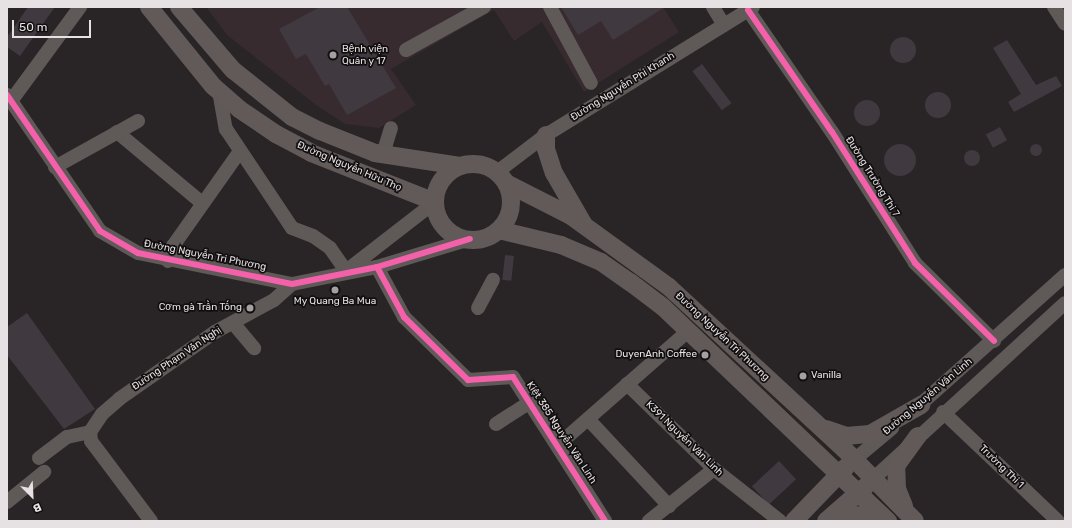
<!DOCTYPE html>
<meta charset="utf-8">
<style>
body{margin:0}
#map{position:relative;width:1072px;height:528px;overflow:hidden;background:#292426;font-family:Rubik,sans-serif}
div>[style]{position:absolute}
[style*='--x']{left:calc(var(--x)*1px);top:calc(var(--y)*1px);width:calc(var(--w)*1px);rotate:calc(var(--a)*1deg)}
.built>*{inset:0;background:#372b2f}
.building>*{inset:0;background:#40393f;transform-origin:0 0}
.round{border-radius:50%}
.minor>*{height:14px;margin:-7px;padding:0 7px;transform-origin:7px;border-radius:7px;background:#5f5958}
.major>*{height:18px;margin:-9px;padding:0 9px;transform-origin:9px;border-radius:9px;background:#615a59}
.major>.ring{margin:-9px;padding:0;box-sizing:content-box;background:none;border:18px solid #615a59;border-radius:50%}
.cycleway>*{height:6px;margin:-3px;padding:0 3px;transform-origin:3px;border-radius:3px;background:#f560ab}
.dots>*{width:11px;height:11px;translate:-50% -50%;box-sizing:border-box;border:2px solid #110e0f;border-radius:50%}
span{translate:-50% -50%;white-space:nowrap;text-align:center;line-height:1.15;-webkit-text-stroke:3.5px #110e0f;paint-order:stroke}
.poi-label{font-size:10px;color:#e6e1e2}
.left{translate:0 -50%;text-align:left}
.right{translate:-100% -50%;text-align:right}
.street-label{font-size:10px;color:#e6e1e2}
.frame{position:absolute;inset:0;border:8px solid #e6e1e2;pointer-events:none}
.north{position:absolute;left:12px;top:476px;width:40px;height:40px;-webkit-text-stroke:3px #110e0f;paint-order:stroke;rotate:156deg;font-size:11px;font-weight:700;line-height:16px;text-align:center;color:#e6e1e2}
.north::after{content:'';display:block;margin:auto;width:14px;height:18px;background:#e6e1e2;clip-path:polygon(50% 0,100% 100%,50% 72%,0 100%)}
.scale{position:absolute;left:12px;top:20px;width:79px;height:18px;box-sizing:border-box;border:2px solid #e6e1e2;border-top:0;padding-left:5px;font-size:12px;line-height:14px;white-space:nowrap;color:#e6e1e2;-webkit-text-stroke:3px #110e0f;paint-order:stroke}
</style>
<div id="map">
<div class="built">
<i style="clip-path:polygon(206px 7px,663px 7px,679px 32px,584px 92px,542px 22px,514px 41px,494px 10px,391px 69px,416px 105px,379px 128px,345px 124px,316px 105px,227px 35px)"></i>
</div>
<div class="building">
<i style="clip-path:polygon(28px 7px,55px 7px,20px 56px,7px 47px,7px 37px)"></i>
<i style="clip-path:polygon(320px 7px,347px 7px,396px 88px,347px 115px,329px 84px,325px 86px,306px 54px,296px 59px,279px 29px)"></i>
<i style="clip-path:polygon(561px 7px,665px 7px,613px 40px,601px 21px,578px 35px)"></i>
<i class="round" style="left:890px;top:37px;width:26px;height:26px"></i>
<i style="clip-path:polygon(1007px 40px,1036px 85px,1056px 76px,1062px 86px,1014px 112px,1008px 102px,1021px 94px,993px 48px)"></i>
<i style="left:702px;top:64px;width:49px;height:12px;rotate:53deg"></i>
<i class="round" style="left:925px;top:92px;width:26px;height:26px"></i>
<i class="round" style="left:854px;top:100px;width:26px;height:26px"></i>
<i style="left:1000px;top:127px;width:15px;height:16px;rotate:62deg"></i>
<i class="round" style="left:1030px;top:144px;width:12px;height:12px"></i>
<i class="round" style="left:884px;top:144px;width:32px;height:32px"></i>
<i class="round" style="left:964px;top:150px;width:16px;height:16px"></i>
<i style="left:505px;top:255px;width:9px;height:25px;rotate:6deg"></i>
<i style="clip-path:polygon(27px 313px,95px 409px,64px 429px,7px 355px,7px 327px)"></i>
<i style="left:779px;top:461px;width:25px;height:37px;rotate:47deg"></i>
</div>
<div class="minor">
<i style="--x:550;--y:7;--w:86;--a:61.7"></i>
<i style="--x:713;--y:7;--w:21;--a:59"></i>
<i style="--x:1054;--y:7;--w:20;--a:57"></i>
<i style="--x:748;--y:10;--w:148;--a:55.5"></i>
<i style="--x:832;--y:132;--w:155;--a:57.6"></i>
<i style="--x:915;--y:263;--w:111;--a:44.6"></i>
<i style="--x:406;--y:50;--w:89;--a:-28.9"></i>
<i style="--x:219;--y:91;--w:39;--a:80"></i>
<i style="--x:226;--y:129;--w:119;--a:56.3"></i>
<i style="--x:292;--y:228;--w:22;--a:21"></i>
<i style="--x:313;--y:236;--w:21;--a:35"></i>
<i style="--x:330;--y:248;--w:28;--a:55"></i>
<i style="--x:7;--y:95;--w:165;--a:55.6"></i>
<i style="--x:100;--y:231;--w:44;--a:30.1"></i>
<i style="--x:138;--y:253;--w:157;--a:11.4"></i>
<i style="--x:292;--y:284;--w:87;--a:-11.3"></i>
<i style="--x:377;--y:267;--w:97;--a:-16.8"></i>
<i style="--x:11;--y:101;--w:117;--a:-53.7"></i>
<i style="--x:117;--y:132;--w:111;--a:39.9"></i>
<i style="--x:383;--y:154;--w:27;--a:-73"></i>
<i style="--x:55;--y:167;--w:95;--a:-29"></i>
<i style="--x:497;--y:172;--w:61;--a:-37.1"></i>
<i style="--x:546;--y:135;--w:243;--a:-31.7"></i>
<i style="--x:168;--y:261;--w:16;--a:-72"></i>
<i style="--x:173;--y:246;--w:116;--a:-54.8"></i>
<i style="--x:377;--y:267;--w:57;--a:61.6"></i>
<i style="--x:404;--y:317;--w:90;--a:44.5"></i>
<i style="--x:468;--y:380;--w:45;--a:-3.8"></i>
<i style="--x:513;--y:377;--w:171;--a:57.4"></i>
<i style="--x:346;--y:271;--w:113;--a:-37.8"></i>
<i style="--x:478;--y:308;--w:32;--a:-62"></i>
<i style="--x:233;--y:323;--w:33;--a:50"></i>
<i style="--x:627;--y:384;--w:122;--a:44.3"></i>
<i style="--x:714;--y:469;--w:84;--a:38.2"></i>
<i style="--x:913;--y:411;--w:204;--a:-41.8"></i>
<i style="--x:943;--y:412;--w:158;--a:43.5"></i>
<i style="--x:588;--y:419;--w:119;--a:47"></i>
<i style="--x:496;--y:424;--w:40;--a:-32.9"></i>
<i style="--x:558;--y:445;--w:173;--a:-41.2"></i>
<i style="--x:39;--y:458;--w:35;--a:-37"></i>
<i style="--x:67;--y:437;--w:24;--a:-12"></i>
<i style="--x:854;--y:460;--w:50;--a:-40.1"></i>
<i style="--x:873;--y:479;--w:260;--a:-42.5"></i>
<i style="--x:7;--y:502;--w:48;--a:-39"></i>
<i style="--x:151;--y:521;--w:100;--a:-126.9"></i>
<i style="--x:91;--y:441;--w:9;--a:-96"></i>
<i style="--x:90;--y:432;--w:22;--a:-56"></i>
<i style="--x:102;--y:414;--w:23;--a:-41"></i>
<i style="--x:119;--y:399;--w:117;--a:-34.9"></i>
<i style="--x:215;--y:332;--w:67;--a:-28.5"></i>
<i style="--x:274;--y:300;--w:24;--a:-42"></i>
<i style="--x:649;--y:521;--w:83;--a:-38.7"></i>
</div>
<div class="major">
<i style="--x:149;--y:7;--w:102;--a:51"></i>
<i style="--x:213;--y:86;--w:35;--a:41"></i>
<i style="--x:239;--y:109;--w:45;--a:34"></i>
<i style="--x:276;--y:134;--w:40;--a:28"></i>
<i style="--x:311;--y:153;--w:133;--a:21.6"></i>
<i style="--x:179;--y:7;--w:83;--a:49.4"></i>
<i style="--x:233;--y:70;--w:75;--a:38.5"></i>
<i style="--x:292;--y:117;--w:31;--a:27"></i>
<i style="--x:320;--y:131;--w:59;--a:21.8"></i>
<i style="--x:375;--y:153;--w:86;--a:8.7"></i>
<i style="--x:546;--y:135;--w:14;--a:90"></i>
<i style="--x:546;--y:149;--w:25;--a:72"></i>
<i style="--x:554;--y:173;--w:60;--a:60"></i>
<i class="ring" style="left:435px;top:164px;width:58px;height:58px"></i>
<i style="--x:506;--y:183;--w:73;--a:26.9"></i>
<i style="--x:571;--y:216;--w:121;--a:35.9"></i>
<i style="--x:669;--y:287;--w:238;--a:42.8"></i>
<i style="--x:844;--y:449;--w:101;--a:45.4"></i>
<i style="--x:499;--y:230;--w:64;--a:13.6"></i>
<i style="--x:561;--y:245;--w:43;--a:23"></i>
<i style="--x:601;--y:262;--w:35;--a:35"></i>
<i style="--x:630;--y:282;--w:41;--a:37.1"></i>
<i style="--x:663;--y:307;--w:311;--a:43.6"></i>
<i style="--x:826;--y:429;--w:21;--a:19"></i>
<i style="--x:846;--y:436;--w:24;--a:-5"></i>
<i style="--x:870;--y:434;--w:59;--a:-29.6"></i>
<i style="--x:904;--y:506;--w:18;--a:-112"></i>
<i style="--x:897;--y:489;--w:23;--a:-92"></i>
<i style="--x:896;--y:466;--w:37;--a:-54"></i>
<i style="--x:794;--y:521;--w:75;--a:-46.1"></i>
<i style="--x:826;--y:521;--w:52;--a:-41.1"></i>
<i style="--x:838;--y:521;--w:17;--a:-21"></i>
<i style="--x:854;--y:515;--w:30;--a:6"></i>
</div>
<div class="cycleway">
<i style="--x:748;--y:10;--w:148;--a:55.5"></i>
<i style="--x:832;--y:132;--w:155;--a:57.6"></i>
<i style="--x:915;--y:263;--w:111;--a:44.6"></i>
<i style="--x:7;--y:95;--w:165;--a:55.6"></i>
<i style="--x:100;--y:231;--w:44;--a:30.1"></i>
<i style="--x:138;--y:253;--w:157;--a:11.4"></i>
<i style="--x:292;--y:284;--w:87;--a:-11.3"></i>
<i style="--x:377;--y:267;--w:97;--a:-16.8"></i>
<i style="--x:377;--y:267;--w:57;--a:61.6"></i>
<i style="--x:404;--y:317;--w:90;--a:44.5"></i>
<i style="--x:468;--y:380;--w:45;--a:-3.8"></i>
<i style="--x:513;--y:377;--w:171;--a:57.4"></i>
</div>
<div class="dots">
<i style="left:333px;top:55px;background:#a49fa0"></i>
<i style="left:335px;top:290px;background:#a49fa0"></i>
<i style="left:250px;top:308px;background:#a49fa0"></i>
<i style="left:705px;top:355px;background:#a49fa0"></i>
<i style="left:803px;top:376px;background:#a49fa0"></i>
</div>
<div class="poi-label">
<span class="left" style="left:342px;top:55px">Bệnh viện<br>Quân y 17</span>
<span style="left:335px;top:302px">My Quang Ba Mua</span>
<span class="right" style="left:242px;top:308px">Cơm gà Trần Tống</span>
<span class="right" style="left:697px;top:355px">DuyenAnh Coffee</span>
<span class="left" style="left:811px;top:376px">Vanilla</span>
</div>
<div class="street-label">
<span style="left:623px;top:87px;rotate:-32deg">Đường Nguyễn Phi Khanh</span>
<span style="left:349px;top:167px;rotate:23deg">Đường Nguyễn Hữu Thọ</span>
<span style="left:872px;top:177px;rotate:58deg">Đường Trường Thi 7</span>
<span style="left:205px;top:256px;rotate:11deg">Đường Nguyễn Tri Phương</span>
<span style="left:722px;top:337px;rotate:43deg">Đường Nguyễn Tri Phương</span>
<span style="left:177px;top:359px;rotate:-34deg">Đường Phạm Văn Nghị</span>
<span style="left:928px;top:397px;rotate:-40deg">Đường Nguyễn Văn Linh</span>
<span style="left:561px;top:433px;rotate:57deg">Kiệt 385 Nguyễn Văn Linh</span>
<span style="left:684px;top:439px;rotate:44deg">K391 Nguyễn Văn Linh</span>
<span style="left:1001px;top:467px;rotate:44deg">Trường Thi 1</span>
</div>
<div class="frame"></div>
<div class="north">B</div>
<div class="scale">50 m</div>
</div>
